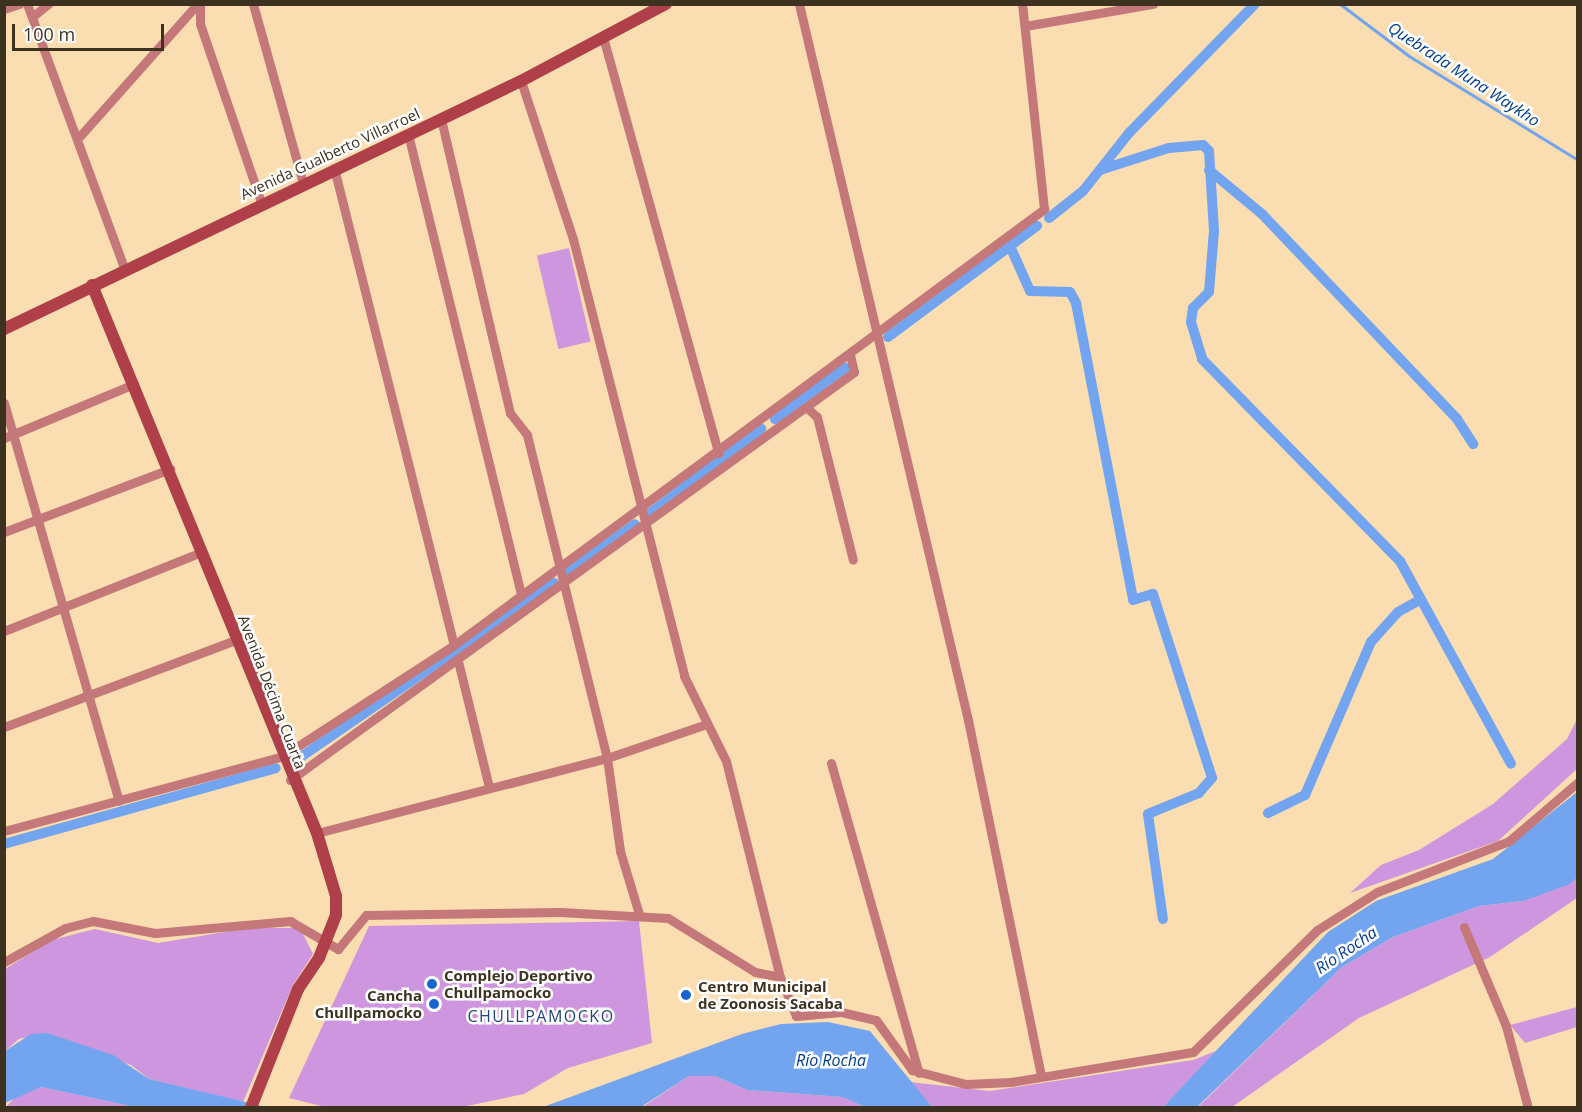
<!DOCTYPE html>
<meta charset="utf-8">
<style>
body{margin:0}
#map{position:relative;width:1582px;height:1112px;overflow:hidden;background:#faddb0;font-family:"Open Sans",sans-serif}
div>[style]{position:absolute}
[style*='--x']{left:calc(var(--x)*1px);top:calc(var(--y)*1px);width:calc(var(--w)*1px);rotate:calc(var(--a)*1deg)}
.green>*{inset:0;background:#cf96e0;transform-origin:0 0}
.water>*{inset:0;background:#72a4f0}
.stream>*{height:3px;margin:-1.5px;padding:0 1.5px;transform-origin:1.5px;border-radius:1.5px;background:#72a4f0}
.canal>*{height:10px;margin:-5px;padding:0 5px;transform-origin:5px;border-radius:5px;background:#72a4f0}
.street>*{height:9px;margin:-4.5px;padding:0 4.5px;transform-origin:4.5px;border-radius:4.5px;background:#c5787a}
.secondary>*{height:12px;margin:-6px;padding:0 6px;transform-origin:6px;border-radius:6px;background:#af3f49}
.dots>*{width:16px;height:16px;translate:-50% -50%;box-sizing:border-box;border:3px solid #fff;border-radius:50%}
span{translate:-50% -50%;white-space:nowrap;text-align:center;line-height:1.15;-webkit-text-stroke:5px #fff;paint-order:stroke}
.street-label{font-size:15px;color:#3d311f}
.poi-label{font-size:15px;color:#3d311f;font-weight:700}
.left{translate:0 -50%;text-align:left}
.right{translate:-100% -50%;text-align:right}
.water-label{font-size:16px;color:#003e90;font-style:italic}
.neighbourhood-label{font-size:16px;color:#21457b;letter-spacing:1.5px}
.frame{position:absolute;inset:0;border:6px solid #3d311f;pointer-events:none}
.scale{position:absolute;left:12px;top:24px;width:152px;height:27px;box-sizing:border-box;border:3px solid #3d311f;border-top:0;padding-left:8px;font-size:18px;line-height:21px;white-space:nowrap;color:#3d311f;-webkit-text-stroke:4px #fff;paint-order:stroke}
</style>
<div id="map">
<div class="green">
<i style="left:569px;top:248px;width:96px;height:33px;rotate:77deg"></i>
<i style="clip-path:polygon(1577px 719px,1577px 769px,1498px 841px,1350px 893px,1381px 865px,1419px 850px,1493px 804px,1567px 739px)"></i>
<i style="clip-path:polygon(1577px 877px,1577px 898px,1490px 957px,1359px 1018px,1232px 1107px,1197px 1108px,1342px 967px,1393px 937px,1479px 906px,1523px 901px)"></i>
<i style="clip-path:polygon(639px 921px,652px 1043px,568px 1068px,524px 1094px,462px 1107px,329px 1108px,289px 1098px,369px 926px)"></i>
<i style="clip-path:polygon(249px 928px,300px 928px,313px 954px,293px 985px,243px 1102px,149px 1079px,131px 1065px,47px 1033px,19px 1039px,5px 1051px,5px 969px,52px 940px,95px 929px,158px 943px)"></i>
<i style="clip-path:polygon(1577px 1007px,1577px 1027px,1525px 1043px,1510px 1025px)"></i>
<i style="clip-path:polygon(1216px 1051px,1163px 1107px,932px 1107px,910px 1082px,990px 1091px,1193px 1060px)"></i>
<i style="clip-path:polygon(689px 1076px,715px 1076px,747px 1090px,842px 1097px,865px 1107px,641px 1108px)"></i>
<i style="clip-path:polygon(41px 1087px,135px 1107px,5px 1108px,19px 1093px)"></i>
</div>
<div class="water">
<i style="clip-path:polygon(1577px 792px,1577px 877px,1570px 884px,1523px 901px,1479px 906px,1393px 937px,1342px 967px,1197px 1107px,1163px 1107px,1328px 932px,1376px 901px,1493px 859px)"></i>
<i style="clip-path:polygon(828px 1022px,870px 1031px,932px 1107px,865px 1107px,842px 1097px,747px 1090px,715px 1076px,689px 1076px,641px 1107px,543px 1107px,742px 1034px,781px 1024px)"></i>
<i style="clip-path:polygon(47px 1033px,113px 1055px,149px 1079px,266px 1107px,135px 1107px,41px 1087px,5px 1103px,5px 1051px,31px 1034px)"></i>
</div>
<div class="stream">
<i style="--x:1340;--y:4;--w:86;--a:37"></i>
<i style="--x:1409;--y:56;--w:198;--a:31.6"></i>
</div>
<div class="canal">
<i style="--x:1100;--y:170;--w:72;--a:-17.7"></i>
<i style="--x:1169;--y:148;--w:34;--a:-5"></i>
<i style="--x:1203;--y:145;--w:8;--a:45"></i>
<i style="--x:1209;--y:151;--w:80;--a:86.4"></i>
<i style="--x:1214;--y:231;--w:61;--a:94.7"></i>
<i style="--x:1209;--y:292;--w:23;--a:135"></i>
<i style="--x:1193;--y:308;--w:14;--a:98"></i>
<i style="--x:1191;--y:322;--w:39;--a:73"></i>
<i style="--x:1202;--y:359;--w:283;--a:45.6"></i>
<i style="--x:1400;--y:561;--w:231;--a:61.3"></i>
<i style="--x:1209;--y:170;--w:69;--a:39.7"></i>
<i style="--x:1262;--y:214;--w:283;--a:46.4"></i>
<i style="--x:1457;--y:419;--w:30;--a:57"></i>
<i style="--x:1049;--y:218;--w:43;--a:-38.5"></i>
<i style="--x:1083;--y:191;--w:74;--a:-51.6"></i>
<i style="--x:1129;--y:133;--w:180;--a:-45.7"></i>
<i style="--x:1010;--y:246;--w:49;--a:66"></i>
<i style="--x:1030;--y:291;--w:40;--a:1.4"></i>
<i style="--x:1070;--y:292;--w:13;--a:61"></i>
<i style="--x:1076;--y:303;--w:302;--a:79.1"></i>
<i style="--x:1133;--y:600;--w:21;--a:-17"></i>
<i style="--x:1153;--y:594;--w:193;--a:72.2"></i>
<i style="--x:1212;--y:778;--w:20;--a:131"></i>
<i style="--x:1199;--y:793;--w:55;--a:157.6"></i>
<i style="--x:1148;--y:814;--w:106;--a:81.9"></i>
<i style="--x:888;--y:337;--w:186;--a:-36.7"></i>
<i style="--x:775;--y:419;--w:87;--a:-36.1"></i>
<i style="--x:649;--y:514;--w:141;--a:-37.2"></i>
<i style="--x:568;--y:572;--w:82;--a:-35.6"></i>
<i style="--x:292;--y:763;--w:318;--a:-34.5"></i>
<i style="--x:1268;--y:813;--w:41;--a:-25.9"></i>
<i style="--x:1305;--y:795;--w:167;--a:-66.7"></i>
<i style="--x:1371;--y:642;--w:40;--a:-48"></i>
<i style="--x:1398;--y:612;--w:26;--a:-29"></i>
<i style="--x:4;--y:844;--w:282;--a:-15.6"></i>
</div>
<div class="street">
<i style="--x:27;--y:4;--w:281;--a:69.8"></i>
<i style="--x:200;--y:4;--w:20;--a:90"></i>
<i style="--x:200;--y:24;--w:188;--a:71.1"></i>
<i style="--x:253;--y:4;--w:186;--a:74.4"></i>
<i style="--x:799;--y:4;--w:736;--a:76.72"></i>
<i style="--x:968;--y:720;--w:363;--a:78.4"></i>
<i style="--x:4;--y:9;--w:16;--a:-18"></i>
<i style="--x:32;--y:17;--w:21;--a:-39"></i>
<i style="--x:1025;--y:26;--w:130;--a:-9.8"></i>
<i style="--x:603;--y:37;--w:432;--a:74.5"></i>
<i style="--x:521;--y:81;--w:166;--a:71.8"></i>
<i style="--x:573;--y:239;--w:451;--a:75.7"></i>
<i style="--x:684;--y:676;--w:95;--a:63.7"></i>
<i style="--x:726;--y:761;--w:223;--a:76"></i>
<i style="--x:780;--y:977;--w:42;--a:67.7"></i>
<i style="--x:796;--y:1016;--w:45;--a:-5.1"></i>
<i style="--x:841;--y:1012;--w:36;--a:13"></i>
<i style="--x:876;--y:1020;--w:62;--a:54.2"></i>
<i style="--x:912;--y:1070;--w:56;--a:14.5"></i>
<i style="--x:966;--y:1084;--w:45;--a:-2.5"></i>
<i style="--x:1011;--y:1082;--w:184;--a:-9.4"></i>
<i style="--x:1193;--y:1052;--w:174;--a:-44.5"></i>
<i style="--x:1317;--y:930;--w:71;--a:-32.3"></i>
<i style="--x:1377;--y:892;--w:142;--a:-21.1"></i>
<i style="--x:1509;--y:841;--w:91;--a:-40.5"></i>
<i style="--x:441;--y:119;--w:302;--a:76.8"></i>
<i style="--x:510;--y:413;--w:28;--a:52"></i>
<i style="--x:527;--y:435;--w:333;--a:76.1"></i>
<i style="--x:607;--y:758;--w:94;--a:82"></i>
<i style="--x:620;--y:851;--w:66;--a:73.2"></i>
<i style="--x:408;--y:134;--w:475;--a:76.2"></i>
<i style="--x:80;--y:136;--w:176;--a:-48.4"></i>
<i style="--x:334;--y:168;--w:492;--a:75.9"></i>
<i style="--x:4;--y:403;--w:414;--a:73.9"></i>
<i style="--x:806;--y:407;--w:15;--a:42"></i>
<i style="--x:817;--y:417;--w:147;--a:75.9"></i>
<i style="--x:4;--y:438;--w:141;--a:-22.6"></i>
<i style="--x:4;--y:532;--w:178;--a:-20.8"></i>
<i style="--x:4;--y:631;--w:213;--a:-21.8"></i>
<i style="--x:458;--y:661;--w:130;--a:76.2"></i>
<i style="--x:4;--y:727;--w:248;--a:-20.6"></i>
<i style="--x:831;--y:763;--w:322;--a:74.2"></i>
<i style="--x:290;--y:780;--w:696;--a:-35.88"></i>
<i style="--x:854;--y:372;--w:18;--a:-103"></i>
<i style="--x:4;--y:831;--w:287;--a:-15"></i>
<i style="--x:281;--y:757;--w:206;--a:-32.9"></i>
<i style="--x:454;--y:645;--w:734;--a:-36.46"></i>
<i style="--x:1044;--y:209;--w:206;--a:-96.1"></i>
<i style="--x:317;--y:833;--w:300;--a:-14.5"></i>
<i style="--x:607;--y:758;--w:106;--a:-18.8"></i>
<i style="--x:1464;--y:927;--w:108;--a:67"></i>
<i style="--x:1506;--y:1026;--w:85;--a:75"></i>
<i style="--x:4;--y:962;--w:70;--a:-29.1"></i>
<i style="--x:65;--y:928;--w:29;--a:-14"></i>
<i style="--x:93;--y:921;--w:63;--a:11"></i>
<i style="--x:155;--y:933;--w:136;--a:-5.1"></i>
<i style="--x:290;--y:921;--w:56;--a:30.3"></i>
<i style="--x:338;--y:949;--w:44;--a:-50.5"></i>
<i style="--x:366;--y:915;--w:194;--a:-0.9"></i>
<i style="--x:560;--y:912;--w:108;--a:3.2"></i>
<i style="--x:668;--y:918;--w:102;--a:31.8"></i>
<i style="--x:755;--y:972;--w:25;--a:11"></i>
</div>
<div class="secondary">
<i style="--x:92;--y:285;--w:592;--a:67.68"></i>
<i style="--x:317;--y:833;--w:66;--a:73.2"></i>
<i style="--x:336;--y:896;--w:19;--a:90"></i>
<i style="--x:336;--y:915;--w:46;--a:111.6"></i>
<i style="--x:319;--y:958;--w:37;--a:124"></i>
<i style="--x:298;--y:989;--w:128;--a:111.6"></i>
<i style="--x:4;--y:329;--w:573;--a:-25.63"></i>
<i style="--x:521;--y:81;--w:164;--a:-28"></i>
</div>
<div class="dots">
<i style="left:432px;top:984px;background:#1865d0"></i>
<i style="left:686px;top:995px;background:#1865d0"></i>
<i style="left:434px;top:1004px;background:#1865d0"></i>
</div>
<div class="street-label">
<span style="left:330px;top:154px;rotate:-25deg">Avenida Gualberto Villarroel</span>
<span style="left:272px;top:692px;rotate:69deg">Avenida Décima Cuarta</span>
</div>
<div class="poi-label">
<span class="left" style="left:444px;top:984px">Complejo Deportivo<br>Chullpamocko</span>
<span class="left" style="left:698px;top:995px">Centro Municipal<br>de Zoonosis Sacaba</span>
<span class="right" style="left:422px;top:1004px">Cancha<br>Chullpamocko</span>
</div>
<div class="water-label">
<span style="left:1464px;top:74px;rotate:33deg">Quebrada Muna Waykho</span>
<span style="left:1346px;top:950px;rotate:-34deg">Río Rocha</span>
<span style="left:831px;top:1060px">Río Rocha</span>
</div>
<div class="neighbourhood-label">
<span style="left:541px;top:1016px">CHULLPAMOCKO</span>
</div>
<div class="frame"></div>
<div class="scale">100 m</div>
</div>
